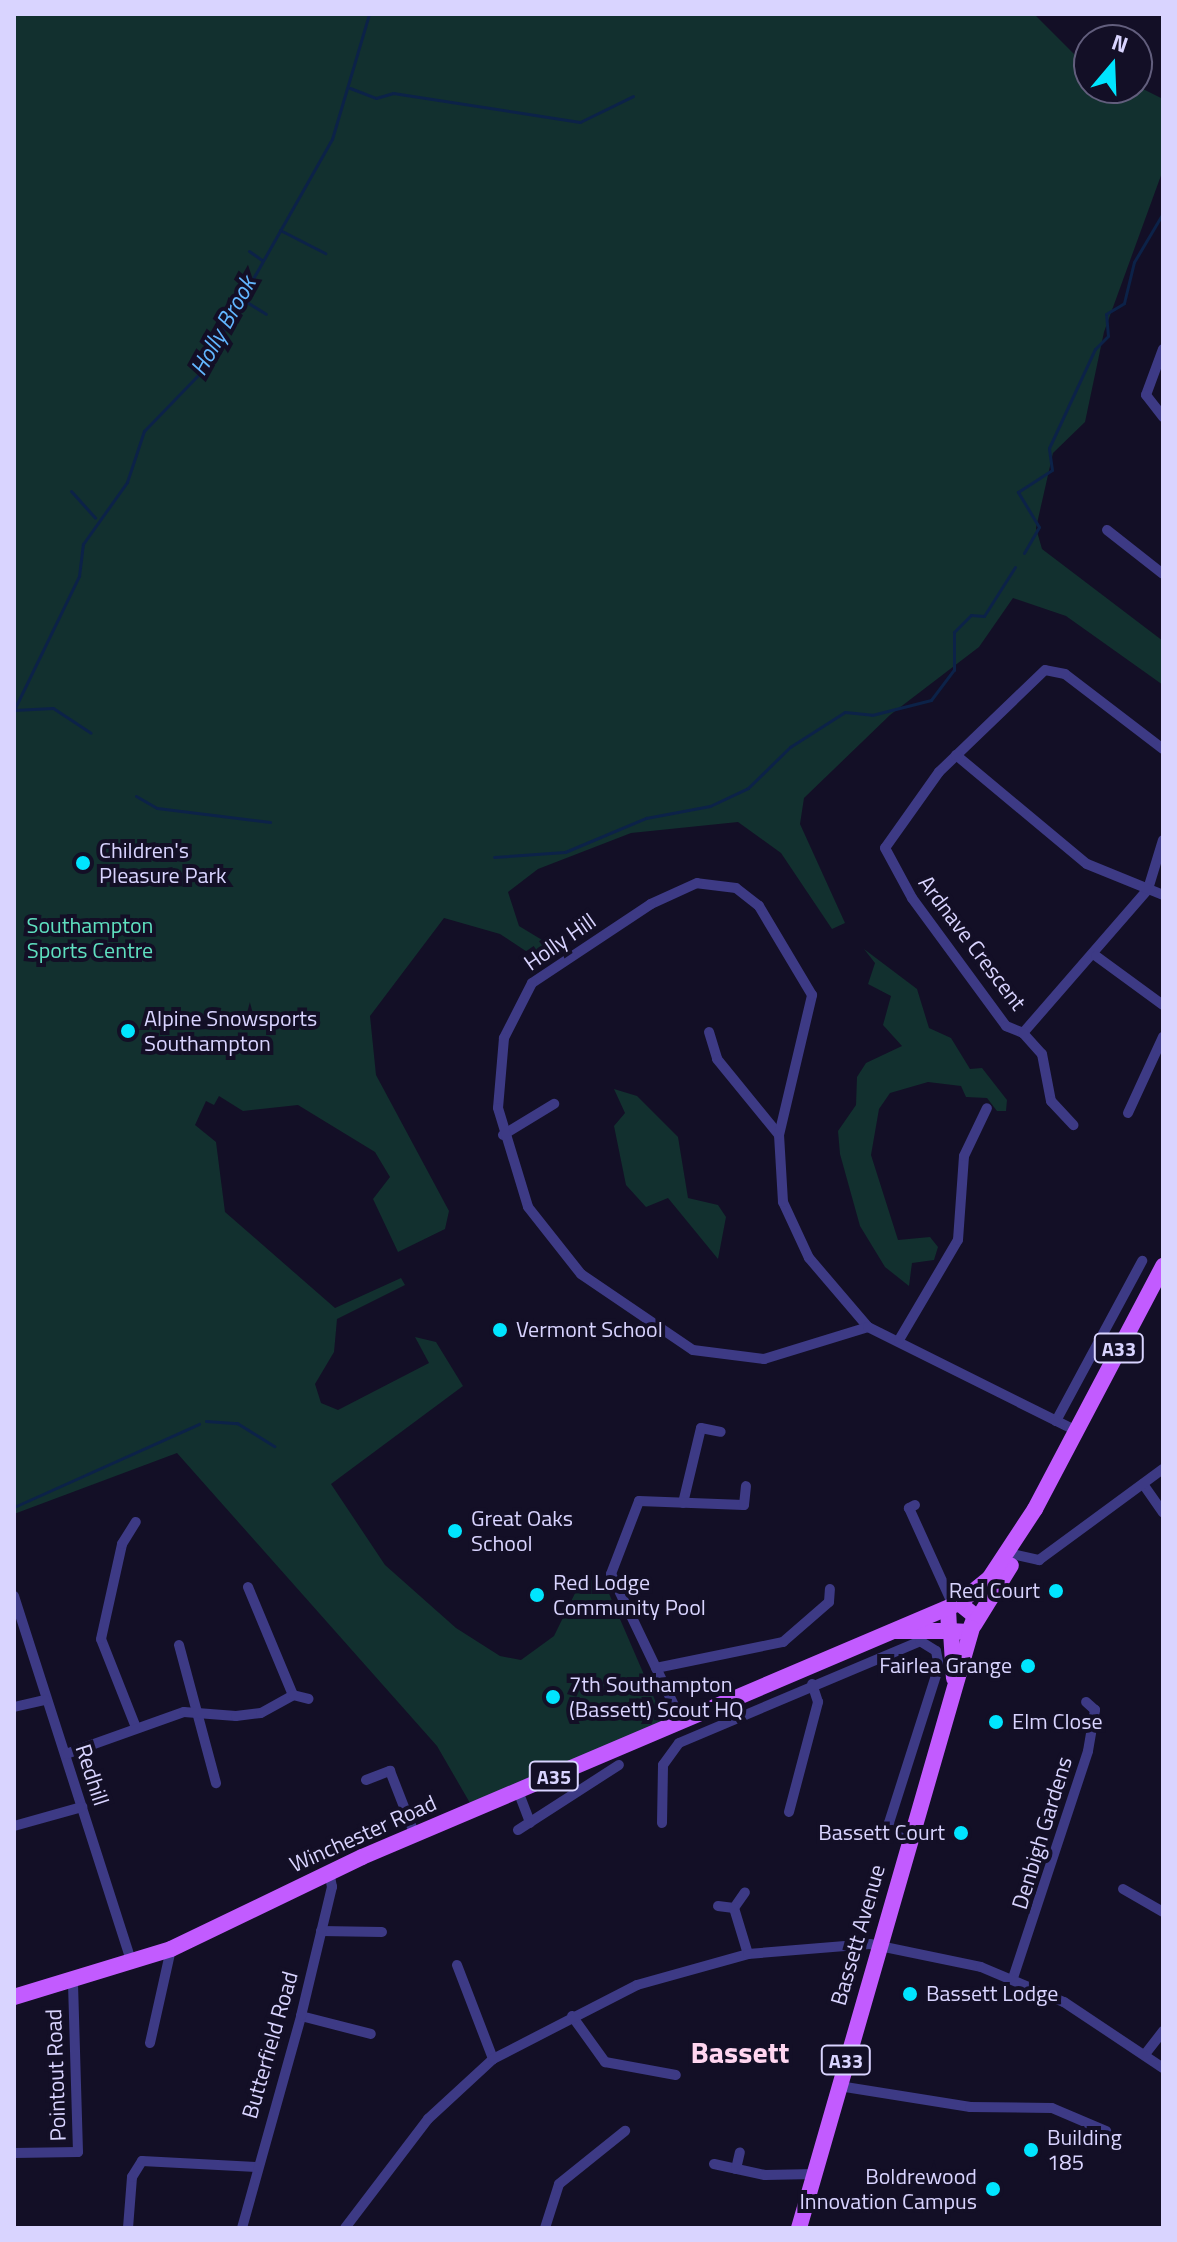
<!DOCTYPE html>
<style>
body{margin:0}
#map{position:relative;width:1177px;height:2242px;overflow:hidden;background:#130f26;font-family:"Titillium Web",sans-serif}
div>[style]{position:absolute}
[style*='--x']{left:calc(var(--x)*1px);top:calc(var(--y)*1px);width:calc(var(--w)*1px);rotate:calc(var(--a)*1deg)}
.green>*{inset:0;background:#12302f}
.stream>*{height:3px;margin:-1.5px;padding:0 1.5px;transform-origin:1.5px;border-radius:1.5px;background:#0c2248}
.street>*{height:10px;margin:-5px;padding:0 5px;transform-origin:5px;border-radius:5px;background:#3d3a85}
.primary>*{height:16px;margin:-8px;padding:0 8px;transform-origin:8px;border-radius:8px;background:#c25bff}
.dots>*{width:22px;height:22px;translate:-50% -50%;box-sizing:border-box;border:4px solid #130f26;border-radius:50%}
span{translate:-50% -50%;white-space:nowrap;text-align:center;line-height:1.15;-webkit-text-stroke:8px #130f26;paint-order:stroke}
.shield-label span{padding:2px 6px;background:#130f26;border:2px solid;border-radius:6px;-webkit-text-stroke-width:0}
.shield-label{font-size:20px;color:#d9d4ff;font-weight:700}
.poi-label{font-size:22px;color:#d9d4ff}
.left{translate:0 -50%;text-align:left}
.right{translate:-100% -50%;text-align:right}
.park-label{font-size:22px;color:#5fe0c0}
.street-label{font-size:22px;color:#d9d4ff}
.water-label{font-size:24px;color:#62b6ff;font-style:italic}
.district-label{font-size:30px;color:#ffd6f0;font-weight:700}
.frame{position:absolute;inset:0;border:16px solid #d9d4ff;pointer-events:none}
.north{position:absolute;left:1073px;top:24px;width:80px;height:80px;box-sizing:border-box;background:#130f26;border:2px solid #625e7d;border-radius:50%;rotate:19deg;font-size:22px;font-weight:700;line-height:32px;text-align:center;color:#d9d4ff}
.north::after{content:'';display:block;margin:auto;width:28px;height:36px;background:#00e5ff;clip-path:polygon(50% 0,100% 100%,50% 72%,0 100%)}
</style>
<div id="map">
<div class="green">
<i style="clip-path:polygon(14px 14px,1034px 14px,1089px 69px,1089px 88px,1137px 86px,1163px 99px,1163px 170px,1104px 332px,1085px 422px,1053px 453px,1036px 528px,1042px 549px,1163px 641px,1163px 685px,1066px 616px,1013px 598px,979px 647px,890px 715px,804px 798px,800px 824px,845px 923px,832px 929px,781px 853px,738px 822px,631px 833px,538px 869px,508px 892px,519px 926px,557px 949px,544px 963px,500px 934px,444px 918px,370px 1016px,376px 1075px,449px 1211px,445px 1229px,398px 1252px,373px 1199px,390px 1177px,375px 1152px,298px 1105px,243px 1111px,219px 1096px,214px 1105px,206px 1101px,195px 1125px,216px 1142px,225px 1212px,335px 1308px,401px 1278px,405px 1285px,337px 1319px,334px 1352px,315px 1384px,321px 1403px,338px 1410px,429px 1363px,415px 1337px,436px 1342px,463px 1386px,331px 1484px,385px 1565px,456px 1628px,500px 1656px,521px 1660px,554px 1636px,582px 1579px,604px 1582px,664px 1721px,470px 1803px,437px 1746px,177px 1453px,14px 1514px)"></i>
<i style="clip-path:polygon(864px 949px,917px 989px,929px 1028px,951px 1038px,970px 1069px,982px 1068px,1007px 1100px,1006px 1111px,997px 1111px,987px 1098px,966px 1097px,961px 1086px,928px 1082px,890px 1093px,879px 1109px,871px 1155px,898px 1240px,930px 1237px,938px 1247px,934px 1260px,912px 1263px,909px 1286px,885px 1267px,860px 1226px,840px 1154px,838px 1131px,856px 1105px,857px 1077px,866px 1063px,902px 1046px,883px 1025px,891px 996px,868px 984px,875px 963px)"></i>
<i style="clip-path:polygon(614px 1089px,637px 1096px,678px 1137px,688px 1198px,718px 1205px,726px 1217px,718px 1259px,668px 1198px,646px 1207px,626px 1185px,614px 1126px,625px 1113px)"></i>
</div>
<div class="stream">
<i style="--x:350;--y:88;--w:28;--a:21"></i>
<i style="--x:376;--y:98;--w:18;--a:-16"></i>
<i style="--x:393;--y:93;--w:189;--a:8.8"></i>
<i style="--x:580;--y:122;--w:59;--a:-26.1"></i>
<i style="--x:280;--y:230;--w:51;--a:27.1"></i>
<i style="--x:249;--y:251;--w:16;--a:35"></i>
<i style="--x:242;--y:299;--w:28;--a:32"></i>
<i style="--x:71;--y:491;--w:36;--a:48"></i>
<i style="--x:1024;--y:553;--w:30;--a:-60"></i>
<i style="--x:1039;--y:527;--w:41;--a:-121"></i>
<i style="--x:1018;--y:492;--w:40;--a:-32.9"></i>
<i style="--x:1052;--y:470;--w:22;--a:-98"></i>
<i style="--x:1049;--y:448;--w:109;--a:-65.1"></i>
<i style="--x:1095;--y:349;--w:18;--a:-45"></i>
<i style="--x:1108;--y:336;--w:22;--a:-95"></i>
<i style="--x:1106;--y:314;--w:21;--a:-31"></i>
<i style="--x:1124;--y:303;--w:42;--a:-76.3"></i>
<i style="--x:1134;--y:262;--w:57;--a:-59.4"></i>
<i style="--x:14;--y:710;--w:149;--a:-64.1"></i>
<i style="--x:79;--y:576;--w:32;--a:-83"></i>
<i style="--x:83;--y:544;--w:76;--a:-54.6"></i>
<i style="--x:127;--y:482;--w:54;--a:-71.6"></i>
<i style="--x:144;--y:431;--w:79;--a:-46"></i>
<i style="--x:199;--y:374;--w:270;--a:-60.5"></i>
<i style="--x:332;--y:139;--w:130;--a:-73.5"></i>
<i style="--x:14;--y:710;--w:39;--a:-3"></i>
<i style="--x:53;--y:708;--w:45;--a:33.3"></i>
<i style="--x:136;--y:796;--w:24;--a:30"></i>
<i style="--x:157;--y:808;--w:114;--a:7.1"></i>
<i style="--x:494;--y:857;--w:71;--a:-4"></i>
<i style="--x:565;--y:852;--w:88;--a:-22.8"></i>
<i style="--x:646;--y:818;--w:65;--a:-10.6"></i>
<i style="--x:710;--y:806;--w:42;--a:-25.3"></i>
<i style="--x:748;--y:788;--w:59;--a:-44.3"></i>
<i style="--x:790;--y:747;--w:65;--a:-32.5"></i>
<i style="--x:845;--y:712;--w:27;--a:6"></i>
<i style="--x:872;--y:715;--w:61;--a:-14.3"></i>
<i style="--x:931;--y:700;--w:38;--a:-53"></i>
<i style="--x:954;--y:670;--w:38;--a:-90"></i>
<i style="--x:954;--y:632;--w:24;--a:-45"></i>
<i style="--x:971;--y:615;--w:13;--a:4"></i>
<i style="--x:984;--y:616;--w:58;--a:-57.7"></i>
<i style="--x:206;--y:1421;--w:31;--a:4"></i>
<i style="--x:237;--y:1423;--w:44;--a:31.9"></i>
<i style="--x:14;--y:1507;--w:203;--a:-24.2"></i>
</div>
<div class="street">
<i style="--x:1163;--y:349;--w:49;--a:110.3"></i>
<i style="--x:1146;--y:395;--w:28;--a:52"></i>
<i style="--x:1107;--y:530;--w:71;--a:38.2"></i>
<i style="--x:1163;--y:749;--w:123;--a:-142.6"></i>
<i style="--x:1065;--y:674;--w:20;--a:-169"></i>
<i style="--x:1045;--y:670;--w:147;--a:136.1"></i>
<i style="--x:939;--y:772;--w:93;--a:125.4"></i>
<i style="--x:885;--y:848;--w:57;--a:61.6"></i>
<i style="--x:912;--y:898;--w:159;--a:53.7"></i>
<i style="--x:1006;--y:1026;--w:18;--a:22"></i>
<i style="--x:1023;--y:1033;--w:191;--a:-49"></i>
<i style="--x:1148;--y:889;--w:51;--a:-73"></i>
<i style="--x:956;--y:755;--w:170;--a:39.8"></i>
<i style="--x:1087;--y:864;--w:82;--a:22.2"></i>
<i style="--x:1096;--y:956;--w:83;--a:36.2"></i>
<i style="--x:709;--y:1032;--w:28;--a:73"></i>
<i style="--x:717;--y:1059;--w:98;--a:50.8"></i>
<i style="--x:1023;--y:1033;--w:28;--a:48"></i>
<i style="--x:1042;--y:1054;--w:48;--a:79.2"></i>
<i style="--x:1051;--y:1101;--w:33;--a:47"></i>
<i style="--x:1128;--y:1113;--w:84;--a:-65.3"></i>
<i style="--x:503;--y:1135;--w:60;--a:-31.3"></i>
<i style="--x:868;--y:1327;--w:91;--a:-130.5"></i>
<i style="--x:809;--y:1258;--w:62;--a:-114.9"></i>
<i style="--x:783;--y:1202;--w:67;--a:-93.4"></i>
<i style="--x:779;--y:1135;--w:144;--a:-76.7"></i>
<i style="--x:812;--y:995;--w:104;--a:-120.8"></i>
<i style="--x:759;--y:906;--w:29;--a:-142"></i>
<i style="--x:736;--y:888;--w:39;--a:-173"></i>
<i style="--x:697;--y:883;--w:51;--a:155.5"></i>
<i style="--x:651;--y:904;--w:143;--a:146.4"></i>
<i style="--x:532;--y:983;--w:62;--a:117"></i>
<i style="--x:504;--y:1038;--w:70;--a:94.9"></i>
<i style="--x:498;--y:1108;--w:103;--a:73.1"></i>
<i style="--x:528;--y:1207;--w:85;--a:51.7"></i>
<i style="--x:581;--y:1274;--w:135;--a:34.2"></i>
<i style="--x:693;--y:1350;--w:72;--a:7.2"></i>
<i style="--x:764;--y:1359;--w:109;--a:-17.1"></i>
<i style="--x:868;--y:1327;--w:231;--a:26.5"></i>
<i style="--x:899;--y:1340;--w:116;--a:-59.5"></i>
<i style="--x:958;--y:1240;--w:84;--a:-85.9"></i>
<i style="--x:964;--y:1156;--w:53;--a:-64.4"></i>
<i style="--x:1056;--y:1421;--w:182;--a:-61.7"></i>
<i style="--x:1143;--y:1484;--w:35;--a:55"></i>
<i style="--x:683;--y:1503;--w:77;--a:-76.5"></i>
<i style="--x:701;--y:1428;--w:20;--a:11"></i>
<i style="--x:915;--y:1505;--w:7;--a:153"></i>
<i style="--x:909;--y:1508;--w:107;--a:65.6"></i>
<i style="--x:1017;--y:1555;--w:23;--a:13"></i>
<i style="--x:1039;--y:1560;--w:154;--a:-36.3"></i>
<i style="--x:248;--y:1587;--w:117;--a:67.4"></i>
<i style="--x:14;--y:1596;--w:386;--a:72.2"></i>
<i style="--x:179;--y:1645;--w:143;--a:75"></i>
<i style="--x:656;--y:1668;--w:130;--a:-11.6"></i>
<i style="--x:783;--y:1642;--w:61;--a:-41"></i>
<i style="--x:829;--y:1602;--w:13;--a:-86"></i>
<i style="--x:14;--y:1707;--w:32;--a:-13"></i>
<i style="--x:681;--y:1720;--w:162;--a:-115.6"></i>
<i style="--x:611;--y:1574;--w:78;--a:-69"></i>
<i style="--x:639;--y:1501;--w:105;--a:2.2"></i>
<i style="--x:744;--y:1505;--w:19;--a:-84"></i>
<i style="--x:135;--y:1725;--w:92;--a:-111.6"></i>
<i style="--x:101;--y:1639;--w:97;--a:-77.5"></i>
<i style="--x:122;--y:1544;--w:26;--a:-58"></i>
<i style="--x:66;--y:1754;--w:125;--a:-19.6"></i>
<i style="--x:184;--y:1712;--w:52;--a:4.4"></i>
<i style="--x:236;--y:1716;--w:25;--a:-7"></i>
<i style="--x:261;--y:1713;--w:37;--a:-29"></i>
<i style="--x:293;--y:1695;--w:16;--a:14"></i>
<i style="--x:366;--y:1780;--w:26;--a:-21"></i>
<i style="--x:390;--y:1771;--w:69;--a:68.7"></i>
<i style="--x:518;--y:1791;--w:34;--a:69"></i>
<i style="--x:789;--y:1812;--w:114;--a:-75.2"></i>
<i style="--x:818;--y:1702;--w:19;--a:-108"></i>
<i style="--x:662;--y:1823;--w:58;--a:-89"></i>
<i style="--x:663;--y:1765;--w:27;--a:-54"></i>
<i style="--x:679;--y:1743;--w:262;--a:-22.9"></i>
<i style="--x:920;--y:1641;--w:19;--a:32"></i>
<i style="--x:936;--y:1651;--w:15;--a:79"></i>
<i style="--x:939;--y:1666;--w:165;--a:107.7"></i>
<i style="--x:889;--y:1823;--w:11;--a:75"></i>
<i style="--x:892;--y:1834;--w:17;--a:21"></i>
<i style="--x:14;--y:1826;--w:71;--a:-15.6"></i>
<i style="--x:518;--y:1830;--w:120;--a:-32.8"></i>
<i style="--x:1123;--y:1889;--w:46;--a:29.9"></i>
<i style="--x:718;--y:1906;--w:16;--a:7"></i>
<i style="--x:734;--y:1908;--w:19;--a:-55"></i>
<i style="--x:734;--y:1908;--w:48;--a:73.1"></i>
<i style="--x:321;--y:1931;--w:61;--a:0.9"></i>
<i style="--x:457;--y:1965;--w:101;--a:69"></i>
<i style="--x:1013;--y:1978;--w:239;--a:-71.7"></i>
<i style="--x:1088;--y:1751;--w:42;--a:-80.3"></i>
<i style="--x:1095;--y:1710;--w:12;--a:-138"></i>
<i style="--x:301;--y:2016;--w:72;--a:14.4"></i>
<i style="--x:572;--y:2016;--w:57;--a:54.3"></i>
<i style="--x:605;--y:2062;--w:72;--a:10.4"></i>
<i style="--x:150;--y:2043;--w:96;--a:-77.4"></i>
<i style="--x:1146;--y:2053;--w:28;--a:-52"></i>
<i style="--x:839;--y:2086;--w:133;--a:9.1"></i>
<i style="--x:970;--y:2107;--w:82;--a:0.7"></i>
<i style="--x:1052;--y:2108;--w:59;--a:23.1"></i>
<i style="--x:14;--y:2153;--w:64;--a:-0.9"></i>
<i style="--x:78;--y:2152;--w:170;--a:-91.7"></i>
<i style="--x:714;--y:2164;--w:52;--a:12.2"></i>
<i style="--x:765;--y:2175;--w:49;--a:-1.2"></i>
<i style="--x:736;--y:2169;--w:17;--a:-77"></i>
<i style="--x:128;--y:2228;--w:51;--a:-85.5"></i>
<i style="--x:132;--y:2177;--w:19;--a:-58"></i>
<i style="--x:142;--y:2161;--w:116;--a:3"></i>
<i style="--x:242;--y:2228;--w:220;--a:-74.4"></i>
<i style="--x:301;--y:2016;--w:133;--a:-76.5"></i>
<i style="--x:332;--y:1887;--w:15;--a:-101"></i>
<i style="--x:345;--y:2228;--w:137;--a:-52.7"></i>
<i style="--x:428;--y:2119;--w:88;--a:-42.7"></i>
<i style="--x:493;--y:2059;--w:162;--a:-27.2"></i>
<i style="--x:637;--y:1985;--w:115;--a:-15.6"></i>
<i style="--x:748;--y:1954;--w:122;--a:-4.7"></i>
<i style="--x:870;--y:1944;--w:113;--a:11.7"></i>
<i style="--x:981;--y:1967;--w:90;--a:22.9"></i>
<i style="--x:1064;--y:2002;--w:119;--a:33.7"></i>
<i style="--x:545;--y:2228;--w:46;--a:-72.3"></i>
<i style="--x:559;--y:2184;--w:85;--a:-38.8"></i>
</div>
<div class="primary">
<i style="--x:948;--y:1609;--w:22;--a:87"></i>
<i style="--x:949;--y:1631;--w:20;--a:3"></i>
<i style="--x:969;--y:1632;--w:17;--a:-69"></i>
<i style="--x:975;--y:1616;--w:21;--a:-141"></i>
<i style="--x:974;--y:1625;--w:70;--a:-58.3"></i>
<i style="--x:895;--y:1631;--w:54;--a:0"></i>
<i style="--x:951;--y:1632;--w:46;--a:86.3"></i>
<i style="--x:14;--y:1997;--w:164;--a:-17"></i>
<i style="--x:171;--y:1949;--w:212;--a:-25.7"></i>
<i style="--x:362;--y:1857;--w:649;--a:-23.05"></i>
<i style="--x:959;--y:1603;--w:38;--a:-39"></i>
<i style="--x:989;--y:1579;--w:84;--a:-56.7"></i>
<i style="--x:1035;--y:1509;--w:275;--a:-62.2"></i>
<i style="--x:799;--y:2228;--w:624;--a:-73.92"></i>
</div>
<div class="dots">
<i style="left:83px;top:863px;background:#00e5ff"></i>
<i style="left:128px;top:1031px;background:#00e5ff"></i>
<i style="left:500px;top:1330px;background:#00e5ff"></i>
<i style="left:455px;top:1531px;background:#00e5ff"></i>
<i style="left:1056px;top:1591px;background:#00e5ff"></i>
<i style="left:537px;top:1595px;background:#00e5ff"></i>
<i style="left:1028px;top:1666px;background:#00e5ff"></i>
<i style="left:553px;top:1697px;background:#00e5ff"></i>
<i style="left:996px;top:1722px;background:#00e5ff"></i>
<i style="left:961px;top:1833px;background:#00e5ff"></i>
<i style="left:910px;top:1994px;background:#00e5ff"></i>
<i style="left:1031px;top:2150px;background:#00e5ff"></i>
<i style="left:993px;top:2189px;background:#00e5ff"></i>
</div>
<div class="shield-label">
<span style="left:1119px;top:1348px">A33</span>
<span style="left:554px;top:1776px">A35</span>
<span style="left:846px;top:2060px">A33</span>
</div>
<div class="poi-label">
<span class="left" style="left:99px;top:863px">Children's<br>Pleasure Park</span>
<span class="left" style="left:144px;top:1031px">Alpine Snowsports<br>Southampton</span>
<span class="left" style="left:516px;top:1330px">Vermont School</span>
<span class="left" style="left:471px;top:1531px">Great Oaks<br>School</span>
<span class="left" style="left:553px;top:1595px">Red Lodge<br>Community Pool</span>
<span class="right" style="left:1040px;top:1591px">Red Court</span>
<span class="right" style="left:1012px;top:1666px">Fairlea Grange</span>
<span class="left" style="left:569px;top:1697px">7th Southampton<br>(Bassett) Scout HQ</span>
<span class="left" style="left:1012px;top:1722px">Elm Close</span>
<span class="right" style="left:945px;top:1833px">Bassett Court</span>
<span class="left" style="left:926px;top:1994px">Bassett Lodge</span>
<span class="left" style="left:1047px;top:2150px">Building<br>185</span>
<span class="right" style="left:977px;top:2189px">Boldrewood<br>Innovation Campus</span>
</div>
<div class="park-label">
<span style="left:90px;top:938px">Southampton<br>Sports Centre</span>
</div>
<div class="street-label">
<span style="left:560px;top:942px;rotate:-35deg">Holly Hill</span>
<span style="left:972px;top:943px;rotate:53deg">Ardnave Crescent</span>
<span style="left:92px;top:1775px;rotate:72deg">Redhill</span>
<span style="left:1042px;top:1833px;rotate:-73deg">Denbigh Gardens</span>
<span style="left:363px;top:1834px;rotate:-24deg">Winchester Road</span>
<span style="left:858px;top:1935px;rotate:-74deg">Bassett Avenue</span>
<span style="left:270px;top:2045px;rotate:-74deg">Butterfield Road</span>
<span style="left:56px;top:2075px;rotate:-92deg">Pointout Road</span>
</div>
<div class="water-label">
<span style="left:223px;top:326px;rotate:-61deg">Holly Brook</span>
</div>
<div class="district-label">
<span style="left:740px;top:2052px">Bassett</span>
</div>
<div class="frame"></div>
<div class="north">N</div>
</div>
